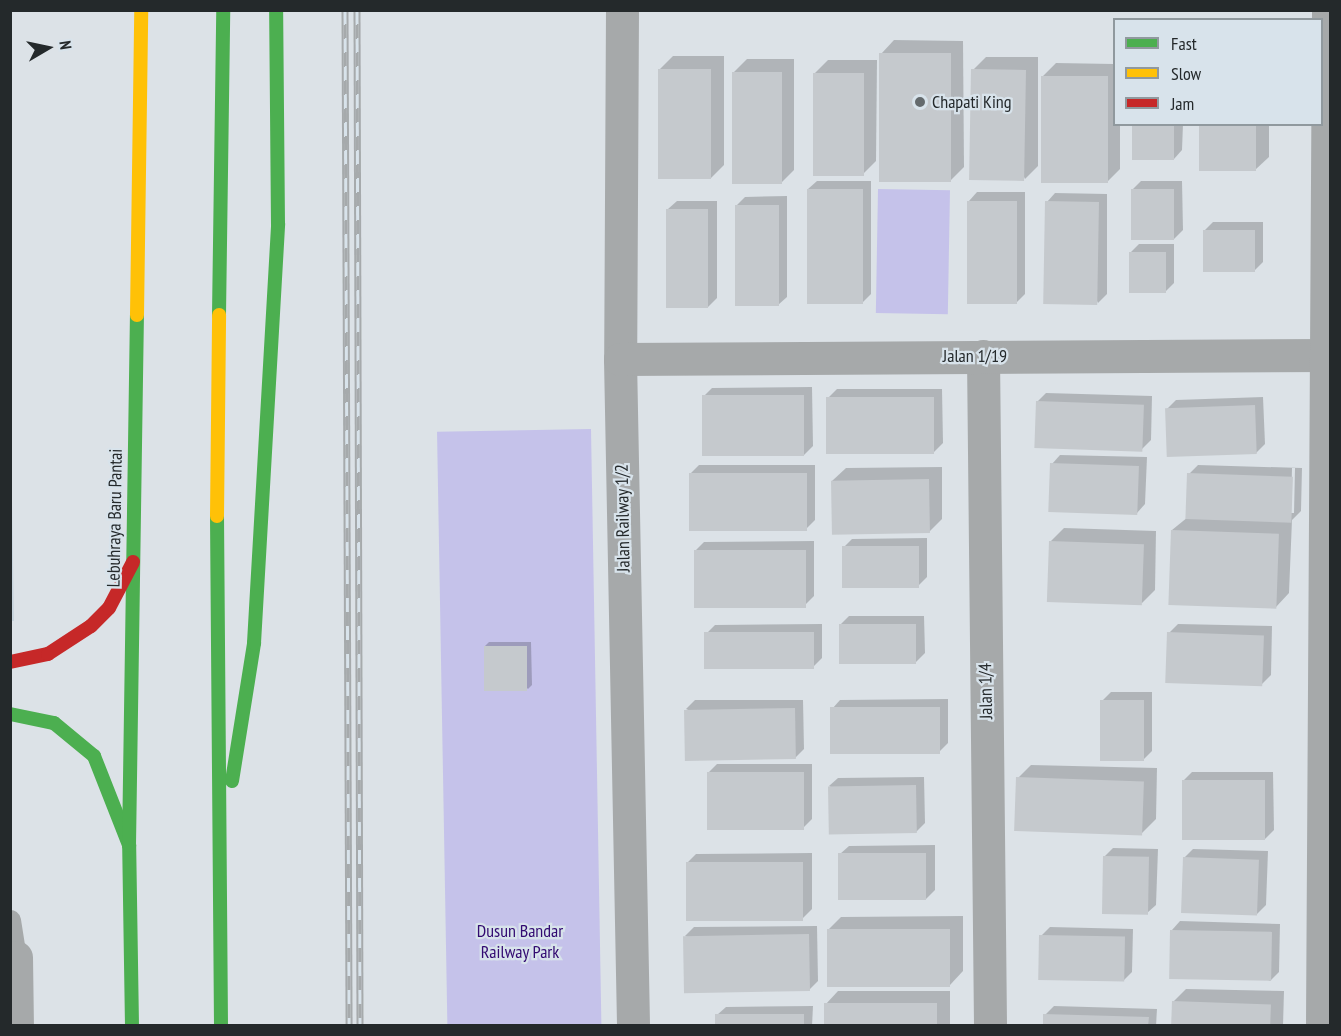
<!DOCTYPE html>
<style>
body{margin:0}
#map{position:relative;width:1341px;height:1036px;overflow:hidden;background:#dce2e7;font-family:"PT Sans Narrow",sans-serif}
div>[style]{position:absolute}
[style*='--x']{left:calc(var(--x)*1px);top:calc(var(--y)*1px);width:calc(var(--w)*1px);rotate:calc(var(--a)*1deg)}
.built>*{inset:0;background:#c8d4dd}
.green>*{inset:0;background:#c5c2ea;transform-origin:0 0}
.shadow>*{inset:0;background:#0003}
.building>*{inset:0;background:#c5c9cd;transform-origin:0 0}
.lane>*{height:21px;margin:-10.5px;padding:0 10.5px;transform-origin:10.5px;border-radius:10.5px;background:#a6a9aa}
.street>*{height:33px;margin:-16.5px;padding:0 16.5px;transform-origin:16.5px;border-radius:16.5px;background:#a6a9aa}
.fast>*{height:14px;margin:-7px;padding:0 7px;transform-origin:7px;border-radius:7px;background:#4caf50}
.slow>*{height:14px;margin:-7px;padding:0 7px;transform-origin:7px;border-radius:7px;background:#ffc107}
.jam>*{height:14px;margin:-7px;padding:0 7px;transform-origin:7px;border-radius:7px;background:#c62828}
.rail>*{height:7px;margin-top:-3.5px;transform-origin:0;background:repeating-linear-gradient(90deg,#d8e3eb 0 14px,#a6aaac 0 28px);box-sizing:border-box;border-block:2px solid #a6aaac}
.dots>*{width:16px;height:16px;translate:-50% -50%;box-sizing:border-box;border:3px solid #d8e3eb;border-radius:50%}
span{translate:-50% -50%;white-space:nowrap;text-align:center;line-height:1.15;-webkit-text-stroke:4.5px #d8e3eb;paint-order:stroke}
.poi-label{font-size:18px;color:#24292b}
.left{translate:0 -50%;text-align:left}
.street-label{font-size:18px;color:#24292b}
.park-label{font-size:18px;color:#320a71}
.frame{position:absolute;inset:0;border:12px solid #24292b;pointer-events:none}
.legend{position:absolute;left:1113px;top:18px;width:210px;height:108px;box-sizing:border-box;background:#d8e3eb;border:2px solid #90999e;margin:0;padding:8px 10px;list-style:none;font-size:18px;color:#24292b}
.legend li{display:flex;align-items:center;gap:12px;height:30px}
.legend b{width:30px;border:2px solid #90999e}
.north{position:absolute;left:18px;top:18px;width:60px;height:60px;-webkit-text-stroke:4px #d8e3eb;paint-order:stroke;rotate:81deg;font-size:16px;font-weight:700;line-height:24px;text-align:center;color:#24292b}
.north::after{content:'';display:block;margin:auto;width:21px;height:27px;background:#24292b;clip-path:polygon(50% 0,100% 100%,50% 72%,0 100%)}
</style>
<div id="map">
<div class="built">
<i style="clip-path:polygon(11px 439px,14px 621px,10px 621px)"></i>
</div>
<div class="green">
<i style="left:878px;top:189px;width:72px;height:124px;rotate:1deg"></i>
<i style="left:591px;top:429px;width:596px;height:154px;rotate:89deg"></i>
</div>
<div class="shadow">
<i style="clip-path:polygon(894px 40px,963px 41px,964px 167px,951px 180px,881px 54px)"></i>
<i style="clip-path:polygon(673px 56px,724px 56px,724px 165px,711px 178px,660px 69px)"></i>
<i style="clip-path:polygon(986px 57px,1038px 57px,1038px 166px,1025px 179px,973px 70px)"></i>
<i style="clip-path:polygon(747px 59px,794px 59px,794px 170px,781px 183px,734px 72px)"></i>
<i style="clip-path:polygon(828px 60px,877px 60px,876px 161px,863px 174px,815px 73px)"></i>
<i style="clip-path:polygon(1056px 63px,1114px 64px,1114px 124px,1120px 124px,1120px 169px,1107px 182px,1043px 76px)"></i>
<i style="clip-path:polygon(1134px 124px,1183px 124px,1182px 150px,1174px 159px)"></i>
<i style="clip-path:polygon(1200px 124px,1269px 124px,1269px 157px,1255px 170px)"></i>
<i style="clip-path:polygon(817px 181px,871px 181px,871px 294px,862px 303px,808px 189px)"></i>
<i style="clip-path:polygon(1141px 181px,1182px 181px,1183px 230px,1174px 239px,1132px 190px)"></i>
<i style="clip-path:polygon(977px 192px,1025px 192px,1025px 294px,1016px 303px,969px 201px)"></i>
<i style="clip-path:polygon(1055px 193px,1107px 194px,1107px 294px,1098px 303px,1047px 202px)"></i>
<i style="clip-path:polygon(787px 196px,787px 297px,778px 305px,736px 206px,745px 197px)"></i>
<i style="clip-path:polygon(677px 201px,717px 201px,717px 298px,708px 307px,668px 209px)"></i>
<i style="clip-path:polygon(1213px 222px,1263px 222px,1263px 262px,1254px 271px,1204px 231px)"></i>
<i style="clip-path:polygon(1139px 244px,1174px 244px,1174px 283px,1166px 291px,1130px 253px)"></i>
<i style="clip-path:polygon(812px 387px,813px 446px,804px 455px,703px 397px,712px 388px)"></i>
<i style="clip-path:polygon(837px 389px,942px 389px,943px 443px,934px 452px,828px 398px)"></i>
<i style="clip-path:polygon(1046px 393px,1152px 396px,1151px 440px,1142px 449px,1037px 402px)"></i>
<i style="clip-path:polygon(1263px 397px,1265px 444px,1256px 453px,1167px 409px,1176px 400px)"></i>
<i style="clip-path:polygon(1060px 455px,1147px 457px,1145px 504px,1137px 513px,1052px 464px)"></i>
<i style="clip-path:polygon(699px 465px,815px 465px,815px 520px,806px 529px,690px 474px)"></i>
<i style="clip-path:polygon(evenodd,1198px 465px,1302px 468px,1301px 511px,1292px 520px,1289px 593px,1276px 607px,1172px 530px,1188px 517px,1189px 474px,1198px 465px,1292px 468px,1295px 468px,1294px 513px,1291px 513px,1292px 468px)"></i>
<i style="clip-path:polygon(942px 467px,942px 519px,929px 532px,832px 481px,846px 468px)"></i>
<i style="clip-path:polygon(1064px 528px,1156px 531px,1155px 590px,1142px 603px,1050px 542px)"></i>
<i style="clip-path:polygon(927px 538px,927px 577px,918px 586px,844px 547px,852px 539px)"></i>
<i style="clip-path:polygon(814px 541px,814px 596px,805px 605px,695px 551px,704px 542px)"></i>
<i style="clip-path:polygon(849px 616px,924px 616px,925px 653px,916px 662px,840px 625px)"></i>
<i style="clip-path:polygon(822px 624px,822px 658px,813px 667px,706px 634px,715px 625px)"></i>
<i style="clip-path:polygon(1178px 624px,1272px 626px,1271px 675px,1262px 684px,1169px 633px)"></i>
<i style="clip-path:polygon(489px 642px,531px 642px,532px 685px,528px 689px,485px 646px)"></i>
<i style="clip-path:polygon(1111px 692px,1152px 692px,1152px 751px,1143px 760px,1102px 701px)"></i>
<i style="clip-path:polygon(948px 699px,948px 743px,939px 752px,832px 709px,840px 700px)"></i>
<i style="clip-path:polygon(695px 700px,803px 700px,804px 749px,795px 758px,686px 709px)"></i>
<i style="clip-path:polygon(717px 764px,812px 764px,812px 819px,803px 828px,708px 773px)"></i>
<i style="clip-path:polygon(1031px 765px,1157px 768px,1156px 819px,1142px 833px,1018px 778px)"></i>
<i style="clip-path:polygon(1192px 772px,1273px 772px,1274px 830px,1265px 839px,1183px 781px)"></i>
<i style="clip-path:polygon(924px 777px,925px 823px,916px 832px,829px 786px,838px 778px)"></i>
<i style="clip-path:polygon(935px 845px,935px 890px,926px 899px,840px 854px,849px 846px)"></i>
<i style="clip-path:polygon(1113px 848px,1158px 849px,1156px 905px,1147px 913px,1104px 857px)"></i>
<i style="clip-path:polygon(1193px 849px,1268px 851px,1266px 905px,1257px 914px,1184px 858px)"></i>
<i style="clip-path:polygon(812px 853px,812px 909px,803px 918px,687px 863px,696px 854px)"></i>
<i style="clip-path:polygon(963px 916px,963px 971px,950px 985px,828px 930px,841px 917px)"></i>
<i style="clip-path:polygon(1180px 921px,1280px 924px,1279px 972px,1270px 981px,1172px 930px)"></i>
<i style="clip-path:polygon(817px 926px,818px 981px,809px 990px,685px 936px,694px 927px)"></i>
<i style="clip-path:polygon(1050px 927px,1133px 929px,1132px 972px,1123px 981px,1041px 936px)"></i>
<i style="clip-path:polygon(1186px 989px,1284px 991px,1283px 1026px,1173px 1026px,1173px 1002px)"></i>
<i style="clip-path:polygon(838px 991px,950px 991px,950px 1026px,825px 1026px,825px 1005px)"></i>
<i style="clip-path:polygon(813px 1006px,812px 1026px,717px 1026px,717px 1015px,726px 1007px)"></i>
<i style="clip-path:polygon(1054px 1006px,1157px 1009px,1156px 1026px,1045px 1026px,1045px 1015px)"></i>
</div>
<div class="building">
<i style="left:879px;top:53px;width:72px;height:129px"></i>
<i style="left:658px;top:69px;width:53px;height:110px"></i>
<i style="left:971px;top:69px;width:55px;height:111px;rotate:1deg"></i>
<i style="left:732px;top:72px;width:50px;height:112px"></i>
<i style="left:813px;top:73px;width:51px;height:103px"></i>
<i style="left:1041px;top:76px;width:67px;height:107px"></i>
<i style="left:1132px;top:124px;width:42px;height:36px"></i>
<i style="left:1199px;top:124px;width:57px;height:47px"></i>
<i style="left:807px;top:189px;width:56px;height:115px"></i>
<i style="left:1174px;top:189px;width:51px;height:43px;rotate:90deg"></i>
<i style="left:967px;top:201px;width:50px;height:103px"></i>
<i style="left:1045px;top:201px;width:54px;height:103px;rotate:1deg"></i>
<i style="left:735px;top:205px;width:44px;height:101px"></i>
<i style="left:666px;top:209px;width:42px;height:99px"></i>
<i style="left:1203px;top:230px;width:52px;height:42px"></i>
<i style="left:1129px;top:252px;width:37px;height:41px"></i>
<i style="left:804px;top:395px;width:61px;height:102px;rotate:90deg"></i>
<i style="left:826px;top:397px;width:108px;height:57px"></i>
<i style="left:1036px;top:401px;width:108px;height:47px;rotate:2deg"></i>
<i style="left:1255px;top:405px;width:49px;height:90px;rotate:88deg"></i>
<i style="left:1050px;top:463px;width:89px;height:49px;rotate:2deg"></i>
<i style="left:807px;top:473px;width:58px;height:118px;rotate:90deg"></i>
<i style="left:1187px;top:473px;width:106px;height:46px;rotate:2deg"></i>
<i style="left:929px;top:479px;width:54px;height:98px;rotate:89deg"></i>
<i style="left:1171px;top:530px;width:108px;height:75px;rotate:2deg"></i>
<i style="left:1049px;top:541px;width:95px;height:61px;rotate:2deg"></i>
<i style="left:919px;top:546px;width:42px;height:77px;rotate:90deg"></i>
<i style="left:694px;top:550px;width:112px;height:58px"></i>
<i style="left:839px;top:624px;width:77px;height:40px"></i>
<i style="left:814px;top:632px;width:37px;height:110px;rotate:90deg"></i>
<i style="left:1167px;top:632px;width:97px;height:51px;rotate:2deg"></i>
<i style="left:484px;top:646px;width:43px;height:45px"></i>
<i style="left:1100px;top:700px;width:44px;height:61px"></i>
<i style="left:940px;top:707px;width:47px;height:110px;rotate:90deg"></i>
<i style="left:795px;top:708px;width:51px;height:111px;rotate:89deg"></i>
<i style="left:707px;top:772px;width:97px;height:58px"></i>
<i style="left:1016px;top:777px;width:128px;height:54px;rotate:2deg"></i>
<i style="left:1182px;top:780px;width:83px;height:60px"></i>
<i style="left:916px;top:785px;width:48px;height:88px;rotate:89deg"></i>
<i style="left:926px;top:853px;width:47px;height:88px;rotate:90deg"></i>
<i style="left:1103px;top:856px;width:46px;height:58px;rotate:1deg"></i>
<i style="left:1183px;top:857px;width:76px;height:56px;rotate:2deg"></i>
<i style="left:686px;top:862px;width:117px;height:59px"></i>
<i style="left:827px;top:929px;width:123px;height:58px"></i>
<i style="left:1170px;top:930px;width:102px;height:49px;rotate:1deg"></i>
<i style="left:809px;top:934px;width:57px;height:126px;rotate:89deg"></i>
<i style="left:1039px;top:935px;width:86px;height:45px;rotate:1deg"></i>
<i style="left:1172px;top:1001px;width:99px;height:25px;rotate:2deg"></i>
<i style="left:937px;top:1003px;width:23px;height:113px;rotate:90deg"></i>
<i style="left:804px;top:1014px;width:12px;height:89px;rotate:90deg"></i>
<i style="clip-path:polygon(1043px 1014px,1149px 1017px,1148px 1026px,1043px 1026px)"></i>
</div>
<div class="lane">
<i style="--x:10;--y:920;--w:37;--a:81"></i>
</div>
<div class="street">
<i style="--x:622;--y:10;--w:349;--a:90.3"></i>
<i style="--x:620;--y:359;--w:667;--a:88.88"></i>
<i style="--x:983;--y:356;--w:670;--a:89.4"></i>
<i style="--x:620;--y:359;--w:710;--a:-0.32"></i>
<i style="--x:16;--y:957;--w:69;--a:89.2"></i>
<i style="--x:1322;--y:1026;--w:1016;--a:-89.66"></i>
</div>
<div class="fast">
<i style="--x:219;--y:315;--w:305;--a:-89.2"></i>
<i style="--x:217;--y:516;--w:510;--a:89.55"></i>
<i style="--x:10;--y:714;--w:45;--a:11.6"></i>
<i style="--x:54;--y:723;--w:52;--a:39.5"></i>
<i style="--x:94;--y:756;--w:96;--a:68.5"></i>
<i style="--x:232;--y:781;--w:140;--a:-80.9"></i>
<i style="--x:254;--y:643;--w:420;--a:-86.7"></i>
<i style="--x:278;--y:224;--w:214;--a:-90.5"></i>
<i style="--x:132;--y:1026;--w:181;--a:-90.9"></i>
<i style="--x:129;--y:845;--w:530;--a:-89.14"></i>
</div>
<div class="slow">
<i style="--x:137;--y:315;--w:305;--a:-89.2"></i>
<i style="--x:217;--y:516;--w:201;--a:-89.4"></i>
</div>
<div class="jam">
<i style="--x:10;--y:662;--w:39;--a:-12"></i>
<i style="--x:48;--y:654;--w:51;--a:-33.1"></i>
<i style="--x:91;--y:626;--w:25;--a:-45"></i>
<i style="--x:109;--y:608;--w:52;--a:-62.4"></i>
</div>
<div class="rail">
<i style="--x:345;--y:10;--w:1016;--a:89.77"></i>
<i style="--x:357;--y:10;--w:1016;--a:89.83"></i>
</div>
<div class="dots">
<i style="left:920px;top:102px;background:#646a6d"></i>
</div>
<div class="poi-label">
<span class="left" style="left:932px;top:102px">Chapati King</span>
</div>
<div class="street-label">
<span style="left:975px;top:356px">Jalan 1/19</span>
<span style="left:115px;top:518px;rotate:-89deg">Lebuhraya Baru Pantai</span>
<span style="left:623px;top:518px;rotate:-91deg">Jalan Railway 1/2</span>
<span style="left:986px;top:691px;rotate:-91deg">Jalan 1/4</span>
</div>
<div class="park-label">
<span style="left:520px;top:942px">Dusun Bandar<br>Railway Park</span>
</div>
<div class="frame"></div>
<ul class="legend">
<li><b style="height:8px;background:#4caf50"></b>Fast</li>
<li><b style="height:8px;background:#ffc107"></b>Slow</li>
<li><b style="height:8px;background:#c62828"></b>Jam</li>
</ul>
<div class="north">N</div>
</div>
